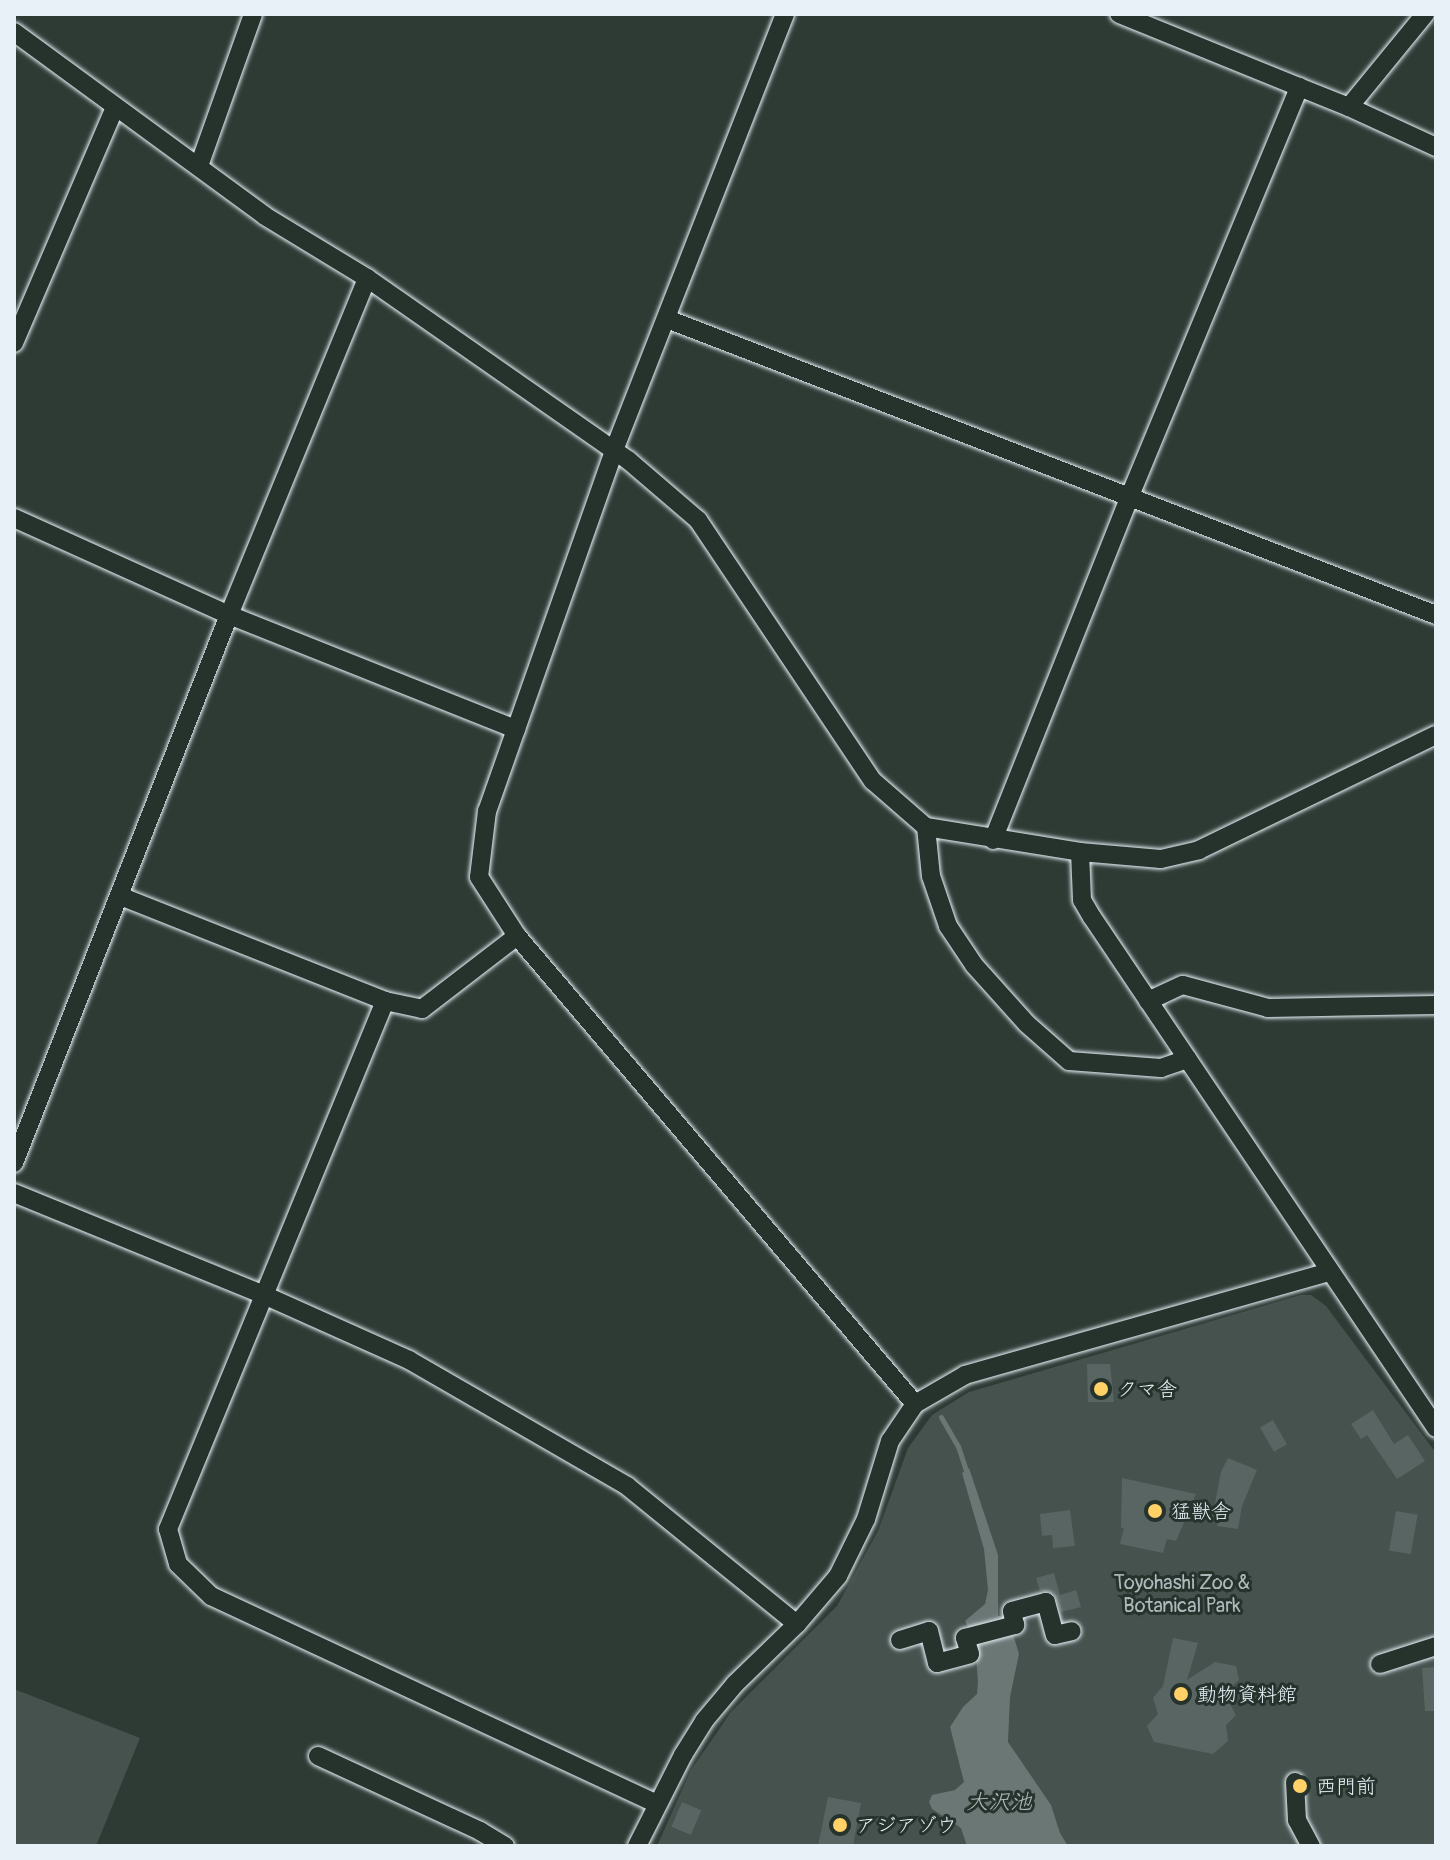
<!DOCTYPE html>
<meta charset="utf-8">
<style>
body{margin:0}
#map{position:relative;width:1450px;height:1860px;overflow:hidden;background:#2e3b35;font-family:Pangolin,"Klee One",sans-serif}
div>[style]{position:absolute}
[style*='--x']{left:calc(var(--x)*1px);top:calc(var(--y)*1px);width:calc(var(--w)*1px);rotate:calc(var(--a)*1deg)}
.green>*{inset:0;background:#45524e}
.water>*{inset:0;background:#6b7775}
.stream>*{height:5px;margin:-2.5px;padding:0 2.5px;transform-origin:2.5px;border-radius:2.5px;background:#6b7775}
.building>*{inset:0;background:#596563;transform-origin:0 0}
.roads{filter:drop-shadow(0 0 2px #e8f1f8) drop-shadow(0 0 2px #e8f1f8)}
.minor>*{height:18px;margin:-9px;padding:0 9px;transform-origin:9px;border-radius:9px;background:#26332d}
.dots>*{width:22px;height:22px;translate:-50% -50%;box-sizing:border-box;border:4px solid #26332d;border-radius:50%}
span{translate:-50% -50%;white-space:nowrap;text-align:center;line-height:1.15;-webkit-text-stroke:6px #26332d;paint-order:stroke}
.poi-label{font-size:20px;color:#e8f1f8}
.left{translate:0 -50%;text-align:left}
.park-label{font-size:20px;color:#afb9bc}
.water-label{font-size:22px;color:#b0babd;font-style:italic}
.frame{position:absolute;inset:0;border:16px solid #e8f1f8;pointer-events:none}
</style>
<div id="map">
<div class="green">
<i style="clip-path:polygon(1301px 1295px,1311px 1295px,1326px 1306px,1436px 1453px,1436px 1846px,657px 1846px,691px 1770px,731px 1712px,837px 1606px,878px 1531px,908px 1448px,932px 1415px,969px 1392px)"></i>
<i style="clip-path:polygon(14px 1689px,140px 1738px,96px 1846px,14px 1846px)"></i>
</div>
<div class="water">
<i style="clip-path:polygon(969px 1468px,998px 1555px,998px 1616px,1008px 1617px,1019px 1654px,1010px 1697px,1008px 1742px,1051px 1805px,1060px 1833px,1068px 1846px,967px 1846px,961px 1828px,932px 1809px,929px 1802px,932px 1795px,955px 1790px,964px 1782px,950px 1727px,963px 1707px,977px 1694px,978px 1682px,975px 1643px,965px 1621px,985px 1604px,988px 1590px,984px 1549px,962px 1473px)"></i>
</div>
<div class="stream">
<i style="--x:941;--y:1417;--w:34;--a:60"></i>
<i style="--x:958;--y:1446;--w:28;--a:72"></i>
</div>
<div class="building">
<i style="clip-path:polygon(1087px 1364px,1110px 1364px,1114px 1402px,1088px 1402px)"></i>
<i style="clip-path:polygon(1373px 1410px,1394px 1444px,1408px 1435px,1425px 1461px,1397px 1479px,1367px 1435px,1361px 1439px,1351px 1424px)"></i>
<i style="left:1273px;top:1420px;width:28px;height:15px;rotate:60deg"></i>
<i style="clip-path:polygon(1228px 1458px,1257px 1470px,1242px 1506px,1238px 1529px,1217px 1526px,1218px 1520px,1212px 1519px,1221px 1472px)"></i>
<i style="clip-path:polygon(1122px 1478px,1196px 1494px,1176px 1541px,1167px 1539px,1163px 1553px,1120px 1544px,1124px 1528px,1121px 1528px)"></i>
<i style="clip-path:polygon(1070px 1510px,1075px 1546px,1053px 1548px,1052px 1535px,1042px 1536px,1040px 1514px)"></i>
<i style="left:1396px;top:1511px;width:22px;height:40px;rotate:10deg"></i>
<i style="clip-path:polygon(1054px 1573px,1060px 1595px,1076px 1590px,1081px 1607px,1061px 1612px,1054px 1593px,1040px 1591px,1036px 1578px)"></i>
<i style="clip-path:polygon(1173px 1638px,1198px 1643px,1187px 1680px,1215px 1662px,1236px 1666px,1239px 1680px,1224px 1693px,1236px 1715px,1226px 1725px,1228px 1741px,1213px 1754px,1154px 1742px,1147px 1726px,1158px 1714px,1153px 1698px,1163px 1686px)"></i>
<i style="clip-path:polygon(1436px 1667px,1436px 1711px,1425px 1711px,1422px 1668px)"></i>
<i style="clip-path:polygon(828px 1797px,861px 1803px,853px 1846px,818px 1846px)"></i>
<i style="left:682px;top:1802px;width:21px;height:27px;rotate:23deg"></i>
</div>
<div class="roads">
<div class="minor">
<i style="--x:785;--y:14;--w:469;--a:111.4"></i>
<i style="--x:614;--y:451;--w:382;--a:109.4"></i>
<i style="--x:487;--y:811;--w:66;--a:96.9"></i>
<i style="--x:479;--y:877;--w:70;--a:57.2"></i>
<i style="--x:517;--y:936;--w:614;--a:49.62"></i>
<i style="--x:14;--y:32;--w:311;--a:36.2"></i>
<i style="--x:265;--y:216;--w:119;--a:31.3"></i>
<i style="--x:367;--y:278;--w:318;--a:34.9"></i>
<i style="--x:628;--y:460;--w:92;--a:40.6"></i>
<i style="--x:698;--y:520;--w:314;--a:56.2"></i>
<i style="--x:873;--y:781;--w:70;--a:41"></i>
<i style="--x:926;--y:827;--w:156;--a:9.2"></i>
<i style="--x:1080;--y:852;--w:81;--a:4.9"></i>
<i style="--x:1161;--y:859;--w:39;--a:-13"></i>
<i style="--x:1199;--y:850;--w:263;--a:-25.9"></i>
<i style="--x:1299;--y:87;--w:54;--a:21.8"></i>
<i style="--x:1349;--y:107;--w:120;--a:-50.7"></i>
<i style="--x:1349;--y:107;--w:96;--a:24.7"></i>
<i style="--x:199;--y:166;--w:161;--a:-70.4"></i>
<i style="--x:667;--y:319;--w:824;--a:21.05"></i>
<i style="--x:14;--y:343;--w:257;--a:-66.8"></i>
<i style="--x:14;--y:518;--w:236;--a:24.3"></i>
<i style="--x:229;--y:615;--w:309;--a:21.7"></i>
<i style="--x:926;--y:827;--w:49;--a:84.2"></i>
<i style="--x:931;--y:876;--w:53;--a:71.2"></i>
<i style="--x:948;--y:926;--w:47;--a:56.3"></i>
<i style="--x:974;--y:965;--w:79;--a:48.1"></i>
<i style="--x:1027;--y:1024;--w:56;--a:41.4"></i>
<i style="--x:1069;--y:1061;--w:92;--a:4.4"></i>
<i style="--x:1161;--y:1068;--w:28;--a:-19"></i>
<i style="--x:993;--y:840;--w:368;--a:-68.3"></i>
<i style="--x:1129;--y:498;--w:445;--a:-67.5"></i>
<i style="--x:1299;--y:87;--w:194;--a:-157.9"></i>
<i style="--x:1080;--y:852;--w:48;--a:87.6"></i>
<i style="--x:1082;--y:900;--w:20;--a:60"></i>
<i style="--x:1092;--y:917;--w:616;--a:56.05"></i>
<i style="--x:120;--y:896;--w:285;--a:21.6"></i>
<i style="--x:385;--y:1001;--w:38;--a:12"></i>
<i style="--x:422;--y:1009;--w:120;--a:-37.5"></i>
<i style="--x:385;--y:1001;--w:571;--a:112.34"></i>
<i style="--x:168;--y:1529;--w:36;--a:74"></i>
<i style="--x:178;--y:1564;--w:46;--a:44.1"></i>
<i style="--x:211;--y:1596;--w:492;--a:25"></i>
<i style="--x:1148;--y:1001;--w:38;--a:-25"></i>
<i style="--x:1183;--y:985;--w:88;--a:15.1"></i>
<i style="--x:1268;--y:1008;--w:168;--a:-1"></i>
<i style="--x:14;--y:1163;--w:589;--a:-68.58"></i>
<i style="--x:229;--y:615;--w:364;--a:-67.7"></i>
<i style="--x:14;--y:1193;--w:272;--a:22.2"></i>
<i style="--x:266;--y:1296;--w:157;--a:24.1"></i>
<i style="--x:409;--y:1360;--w:252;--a:30"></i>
<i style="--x:627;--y:1486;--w:219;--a:39.1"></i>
<i style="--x:900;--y:1640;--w:30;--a:-17"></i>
<i style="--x:929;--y:1631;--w:33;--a:76"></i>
<i style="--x:937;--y:1663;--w:34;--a:-15"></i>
<i style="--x:970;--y:1654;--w:17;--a:-107"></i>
<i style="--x:965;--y:1638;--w:52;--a:-14.6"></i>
<i style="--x:1015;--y:1625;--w:14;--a:-102"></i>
<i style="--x:1012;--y:1611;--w:35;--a:-15"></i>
<i style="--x:1046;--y:1602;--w:34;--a:75"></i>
<i style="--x:1055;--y:1635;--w:17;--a:-13"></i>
<i style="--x:1380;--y:1664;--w:59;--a:-17.8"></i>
<i style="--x:318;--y:1756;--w:179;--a:24.8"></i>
<i style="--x:480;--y:1831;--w:29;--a:31"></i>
<i style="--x:1295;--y:1782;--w:38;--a:87"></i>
<i style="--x:1297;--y:1820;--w:30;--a:62"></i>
<i style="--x:637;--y:1846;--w:102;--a:-63.2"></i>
<i style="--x:683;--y:1755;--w:40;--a:-58"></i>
<i style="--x:704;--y:1721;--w:48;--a:-50"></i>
<i style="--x:735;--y:1684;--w:86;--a:-44.1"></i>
<i style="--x:797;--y:1624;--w:63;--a:-49.5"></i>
<i style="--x:838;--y:1576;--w:64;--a:-63.8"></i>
<i style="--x:866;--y:1519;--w:82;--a:-72.9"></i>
<i style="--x:890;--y:1441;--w:45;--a:-56"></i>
<i style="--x:915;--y:1404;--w:58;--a:-30.1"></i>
<i style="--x:965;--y:1375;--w:378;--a:-15.8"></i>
</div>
</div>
<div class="dots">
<i style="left:1101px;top:1389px;background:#ffd166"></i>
<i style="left:1155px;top:1511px;background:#ffd166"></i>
<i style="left:1181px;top:1694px;background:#ffd166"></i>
<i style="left:1300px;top:1786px;background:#ffd166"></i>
<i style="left:840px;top:1825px;background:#ffd166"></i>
</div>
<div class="poi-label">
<span class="left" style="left:1117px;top:1389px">クマ舎</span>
<span class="left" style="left:1171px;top:1511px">猛獣舎</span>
<span class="left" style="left:1197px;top:1694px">動物資料館</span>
<span class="left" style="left:1316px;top:1786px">西門前</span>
<span class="left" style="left:856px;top:1825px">アジアゾウ</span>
</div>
<div class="park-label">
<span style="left:1182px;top:1594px">Toyohashi Zoo &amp;<br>Botanical Park</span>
</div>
<div class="water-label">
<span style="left:999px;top:1803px">大沢池</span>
</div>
<div class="frame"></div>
</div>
